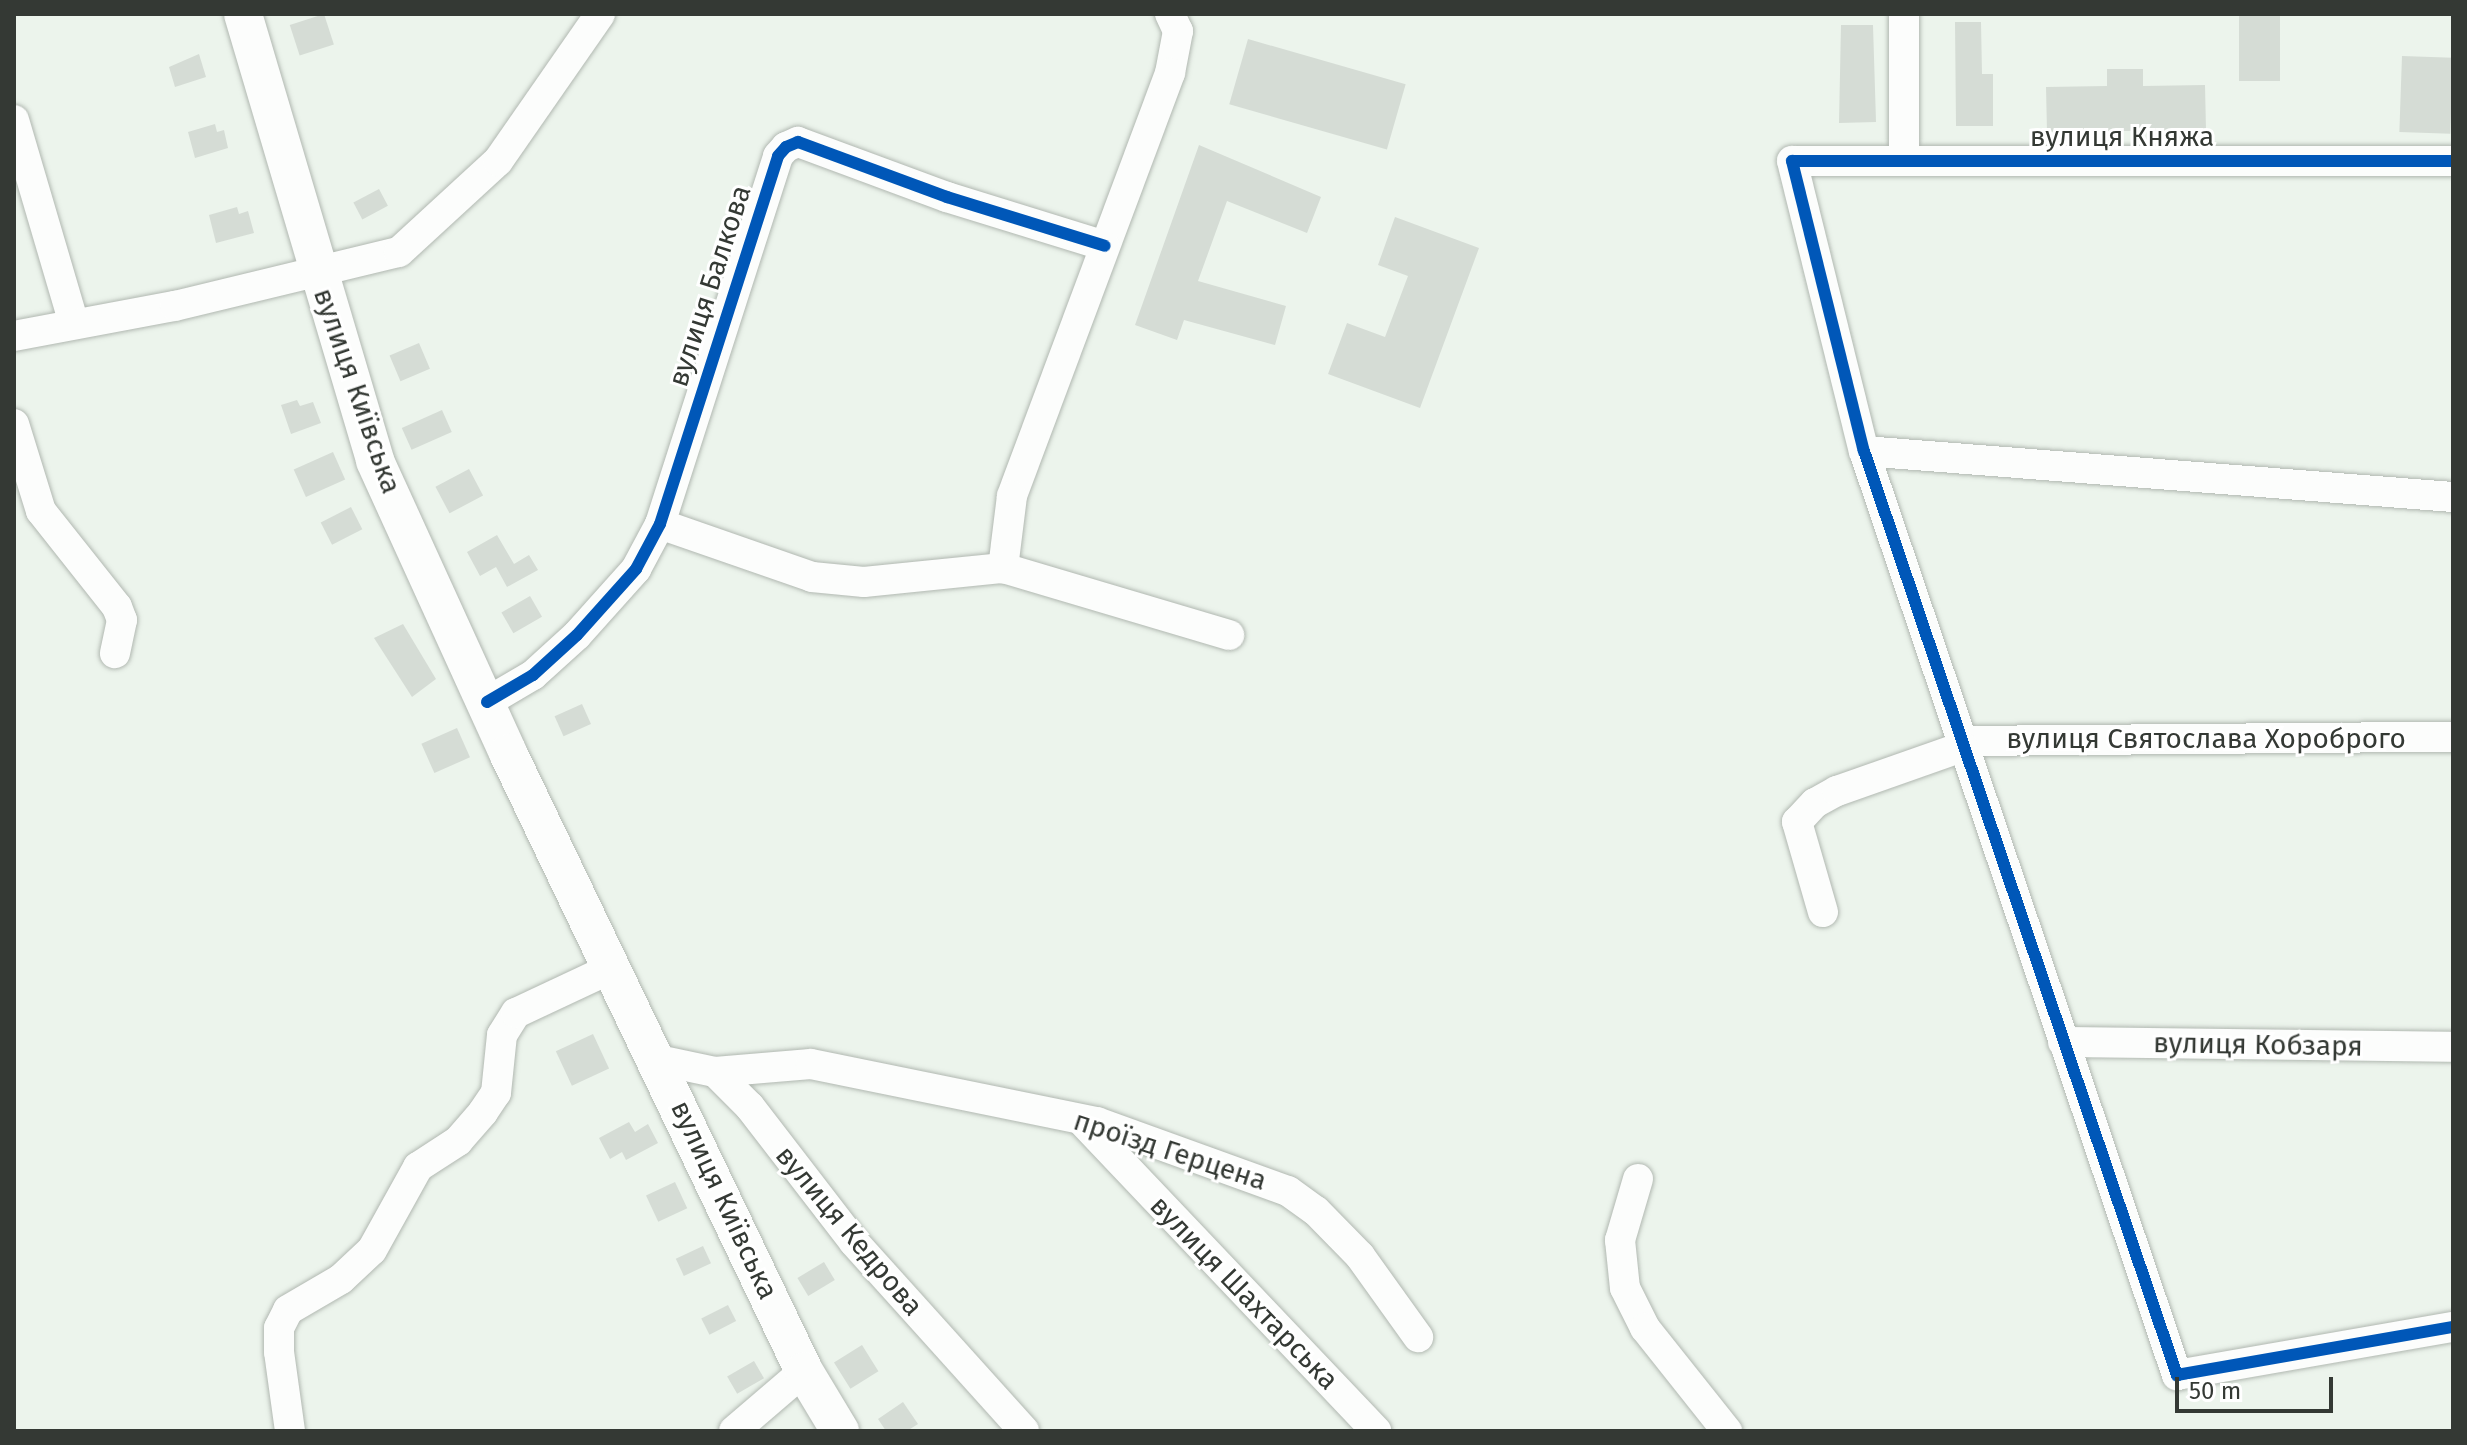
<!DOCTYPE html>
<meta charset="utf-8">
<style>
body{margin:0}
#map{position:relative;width:2467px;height:1445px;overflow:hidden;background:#ecf4ec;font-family:"Fira Sans",sans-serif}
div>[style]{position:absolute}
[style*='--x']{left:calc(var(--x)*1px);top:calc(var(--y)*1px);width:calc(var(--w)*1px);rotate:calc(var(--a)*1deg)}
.building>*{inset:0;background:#d5dcd5;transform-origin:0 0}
.roads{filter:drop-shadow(0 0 2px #b1b8b1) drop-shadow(0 0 2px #b1b8b1)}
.minor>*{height:30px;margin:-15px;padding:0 15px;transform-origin:15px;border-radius:15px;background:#fcfdfc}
.major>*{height:38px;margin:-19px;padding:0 19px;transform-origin:19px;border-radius:19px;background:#fcfdfc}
.cycleway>*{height:12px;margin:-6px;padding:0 6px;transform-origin:6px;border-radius:6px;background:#0057b8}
span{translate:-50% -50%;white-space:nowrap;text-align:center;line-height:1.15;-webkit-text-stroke:6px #fff;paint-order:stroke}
.street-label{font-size:28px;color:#343934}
.frame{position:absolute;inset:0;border:16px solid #343934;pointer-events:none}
.scale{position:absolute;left:2175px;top:1377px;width:158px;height:36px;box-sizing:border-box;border:4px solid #343934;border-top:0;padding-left:10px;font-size:24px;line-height:28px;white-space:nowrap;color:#343934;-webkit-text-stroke:6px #fff;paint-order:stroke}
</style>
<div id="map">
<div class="building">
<i style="left:324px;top:14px;width:32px;height:36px;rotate:72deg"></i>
<i style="left:2239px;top:14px;width:41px;height:67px"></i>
<i style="clip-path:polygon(1955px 22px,1981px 22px,1982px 74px,1993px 74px,1993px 126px,1956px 126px)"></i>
<i style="clip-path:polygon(1841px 25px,1873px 25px,1876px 122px,1839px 123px)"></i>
<i style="left:1248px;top:39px;width:164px;height:68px;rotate:16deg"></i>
<i style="clip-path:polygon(199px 54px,206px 77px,175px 87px,169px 67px)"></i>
<i style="left:2402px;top:56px;width:51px;height:76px;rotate:2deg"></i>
<i style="clip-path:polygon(2107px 69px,2143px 69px,2143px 86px,2205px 85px,2206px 130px,2047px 132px,2046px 87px,2107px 86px)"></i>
<i style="clip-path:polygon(215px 124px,217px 132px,224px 130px,228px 148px,195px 158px,188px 132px)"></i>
<i style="clip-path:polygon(1199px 145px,1321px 197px,1307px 233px,1227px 201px,1198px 281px,1286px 306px,1275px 345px,1184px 320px,1177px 340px,1135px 325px)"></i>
<i style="left:379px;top:189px;width:19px;height:29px;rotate:62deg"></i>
<i style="clip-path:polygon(237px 207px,239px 214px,248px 211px,254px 233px,216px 243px,209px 215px)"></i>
<i style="clip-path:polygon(1395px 217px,1479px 248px,1420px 408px,1328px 374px,1347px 323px,1385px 337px,1408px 276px,1378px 265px)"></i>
<i style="left:419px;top:343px;width:28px;height:32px;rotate:67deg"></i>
<i style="clip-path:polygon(297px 400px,300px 406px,313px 402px,321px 423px,291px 434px,281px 405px)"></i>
<i style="left:442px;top:410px;width:24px;height:44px;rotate:66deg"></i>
<i style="left:333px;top:452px;width:30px;height:43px;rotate:66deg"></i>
<i style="left:469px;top:469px;width:30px;height:38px;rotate:62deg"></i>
<i style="left:351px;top:507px;width:25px;height:34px;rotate:63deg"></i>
<i style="clip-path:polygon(497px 535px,514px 564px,529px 555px,538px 570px,507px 587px,496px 567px,480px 576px,467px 552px)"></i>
<i style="left:530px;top:596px;width:24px;height:33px;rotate:60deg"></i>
<i style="clip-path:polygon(403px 624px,436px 679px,412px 697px,374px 638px)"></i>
<i style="left:582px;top:704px;width:22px;height:30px;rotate:66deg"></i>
<i style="left:457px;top:728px;width:32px;height:39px;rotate:66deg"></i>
<i style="left:593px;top:1034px;width:38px;height:41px;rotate:65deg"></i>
<i style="clip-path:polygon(629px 1122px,635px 1132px,648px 1124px,658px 1143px,626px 1160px,622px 1152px,610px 1159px,599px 1138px)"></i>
<i style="left:675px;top:1182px;width:29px;height:32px;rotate:65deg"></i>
<i style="left:703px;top:1246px;width:19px;height:30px;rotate:65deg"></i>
<i style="left:824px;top:1262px;width:21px;height:31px;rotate:59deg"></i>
<i style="left:728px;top:1305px;width:18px;height:30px;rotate:63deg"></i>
<i style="left:862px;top:1345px;width:31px;height:33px;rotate:58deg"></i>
<i style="left:754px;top:1361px;width:20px;height:31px;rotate:60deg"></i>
<i style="clip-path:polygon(903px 1402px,918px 1424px,907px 1431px,886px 1431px,878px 1419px)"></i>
</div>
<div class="roads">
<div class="minor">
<i style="--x:1170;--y:14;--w:19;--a:65"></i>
<i style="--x:1178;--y:31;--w:43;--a:100.8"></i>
<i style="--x:1170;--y:73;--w:452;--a:110.5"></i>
<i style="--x:1012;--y:496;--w:73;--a:97.1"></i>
<i style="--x:1003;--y:568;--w:236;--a:16.5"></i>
<i style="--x:1904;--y:14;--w:147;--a:90"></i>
<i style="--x:14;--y:120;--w:209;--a:73.6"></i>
<i style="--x:2453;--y:161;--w:661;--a:180"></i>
<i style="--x:1792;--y:161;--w:299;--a:76.1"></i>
<i style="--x:1864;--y:451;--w:976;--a:71.29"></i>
<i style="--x:2177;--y:1375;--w:280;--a:-9.9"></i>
<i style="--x:14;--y:336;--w:164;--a:-10.6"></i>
<i style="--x:175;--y:306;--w:230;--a:-13.6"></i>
<i style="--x:399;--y:252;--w:134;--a:-42.6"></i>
<i style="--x:498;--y:161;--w:179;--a:-55.2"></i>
<i style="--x:14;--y:424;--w:91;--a:72.8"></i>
<i style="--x:41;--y:511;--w:122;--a:51.6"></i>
<i style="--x:117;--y:607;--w:14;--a:69"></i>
<i style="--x:122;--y:620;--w:34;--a:102"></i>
<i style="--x:1864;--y:451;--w:591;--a:4.47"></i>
<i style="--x:660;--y:524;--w:161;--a:19.2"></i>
<i style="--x:812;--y:577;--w:52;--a:5.5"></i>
<i style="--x:864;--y:582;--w:140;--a:-5.8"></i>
<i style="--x:487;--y:702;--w:53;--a:-30.4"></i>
<i style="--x:533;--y:675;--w:59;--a:-42.3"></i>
<i style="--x:577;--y:635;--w:89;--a:-48.2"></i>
<i style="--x:636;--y:569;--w:51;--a:-61.9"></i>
<i style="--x:660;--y:524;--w:386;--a:-72.2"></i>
<i style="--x:778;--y:156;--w:12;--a:-48"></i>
<i style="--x:786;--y:147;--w:13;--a:-23"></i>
<i style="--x:798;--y:142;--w:159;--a:20.3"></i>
<i style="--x:947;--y:197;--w:165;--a:17.2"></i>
<i style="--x:1960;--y:741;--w:493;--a:-0.5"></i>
<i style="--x:1823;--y:912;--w:94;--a:-106.1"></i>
<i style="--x:1797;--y:822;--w:26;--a:-47"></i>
<i style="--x:1815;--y:803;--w:25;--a:-29"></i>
<i style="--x:1837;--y:791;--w:133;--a:-19.4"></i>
<i style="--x:2063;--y:1042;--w:390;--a:0.7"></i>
<i style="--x:658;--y:1060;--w:58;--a:11.9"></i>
<i style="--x:715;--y:1072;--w:49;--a:45"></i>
<i style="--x:750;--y:1107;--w:170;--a:52.4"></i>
<i style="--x:854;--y:1242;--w:254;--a:48"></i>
<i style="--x:715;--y:1072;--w:96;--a:-4.8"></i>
<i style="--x:811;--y:1064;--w:292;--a:11.5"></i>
<i style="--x:1097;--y:1122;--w:203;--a:19.9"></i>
<i style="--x:1288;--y:1191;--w:34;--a:36"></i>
<i style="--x:1316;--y:1211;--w:63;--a:45.6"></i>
<i style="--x:1360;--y:1256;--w:100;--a:54.4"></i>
<i style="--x:1081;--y:1120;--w:429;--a:46.5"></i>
<i style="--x:1638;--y:1179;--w:64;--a:106.4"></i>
<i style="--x:1620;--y:1240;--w:48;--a:84.1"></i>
<i style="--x:1625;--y:1288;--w:45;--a:63.4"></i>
<i style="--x:1645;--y:1328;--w:132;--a:51.5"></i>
<i style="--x:290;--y:1431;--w:80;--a:-97.9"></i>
<i style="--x:279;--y:1352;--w:24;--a:-90"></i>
<i style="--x:279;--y:1328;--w:20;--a:-63"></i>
<i style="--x:288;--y:1310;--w:61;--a:-30.3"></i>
<i style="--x:341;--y:1279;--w:42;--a:-43.1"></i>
<i style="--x:372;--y:1250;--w:95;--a:-61"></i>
<i style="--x:418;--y:1167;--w:48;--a:-33"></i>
<i style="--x:458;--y:1141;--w:38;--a:-49"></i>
<i style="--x:483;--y:1112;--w:23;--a:-56"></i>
<i style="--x:496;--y:1093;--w:58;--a:-84.1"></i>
<i style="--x:502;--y:1035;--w:26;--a:-58"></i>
<i style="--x:516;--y:1013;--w:106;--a:-25.1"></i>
<i style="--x:734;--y:1431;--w:92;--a:-40.6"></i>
</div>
<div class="major">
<i style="--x:243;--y:14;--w:466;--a:73.5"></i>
<i style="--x:375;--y:461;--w:321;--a:65.5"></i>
<i style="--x:508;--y:753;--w:685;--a:64.41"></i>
<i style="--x:804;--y:1371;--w:70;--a:59"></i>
</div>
</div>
<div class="cycleway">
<i style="--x:2453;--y:161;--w:661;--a:180"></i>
<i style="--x:1792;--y:161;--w:299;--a:76.1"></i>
<i style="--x:1864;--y:451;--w:976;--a:71.29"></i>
<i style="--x:2177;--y:1375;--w:280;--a:-9.9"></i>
<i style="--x:487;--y:702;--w:53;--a:-30.4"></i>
<i style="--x:533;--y:675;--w:59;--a:-42.3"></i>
<i style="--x:577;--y:635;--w:89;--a:-48.2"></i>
<i style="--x:636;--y:569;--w:51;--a:-61.9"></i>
<i style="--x:660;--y:524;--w:386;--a:-72.2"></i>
<i style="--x:778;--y:156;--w:12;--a:-48"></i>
<i style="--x:786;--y:147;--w:13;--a:-23"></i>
<i style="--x:798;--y:142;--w:159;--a:20.3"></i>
<i style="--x:947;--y:197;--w:165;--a:17.2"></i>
</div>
<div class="street-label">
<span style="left:2122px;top:137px">вулиця Княжа</span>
<span style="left:710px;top:286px;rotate:-72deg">вулиця Балкова</span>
<span style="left:357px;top:391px;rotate:71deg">вулиця Київська</span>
<span style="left:2206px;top:739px">вулиця Святослава Хороброго</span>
<span style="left:2258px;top:1045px;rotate:1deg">вулиця Кобзаря</span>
<span style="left:1170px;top:1151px;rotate:18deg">проїзд Герцена</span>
<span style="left:724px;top:1200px;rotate:65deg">вулиця Київська</span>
<span style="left:849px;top:1231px;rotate:50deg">вулиця Кедрова</span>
<span style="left:1244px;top:1293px;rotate:46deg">вулиця Шахтарська</span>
</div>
<div class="frame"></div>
<div class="scale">50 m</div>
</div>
